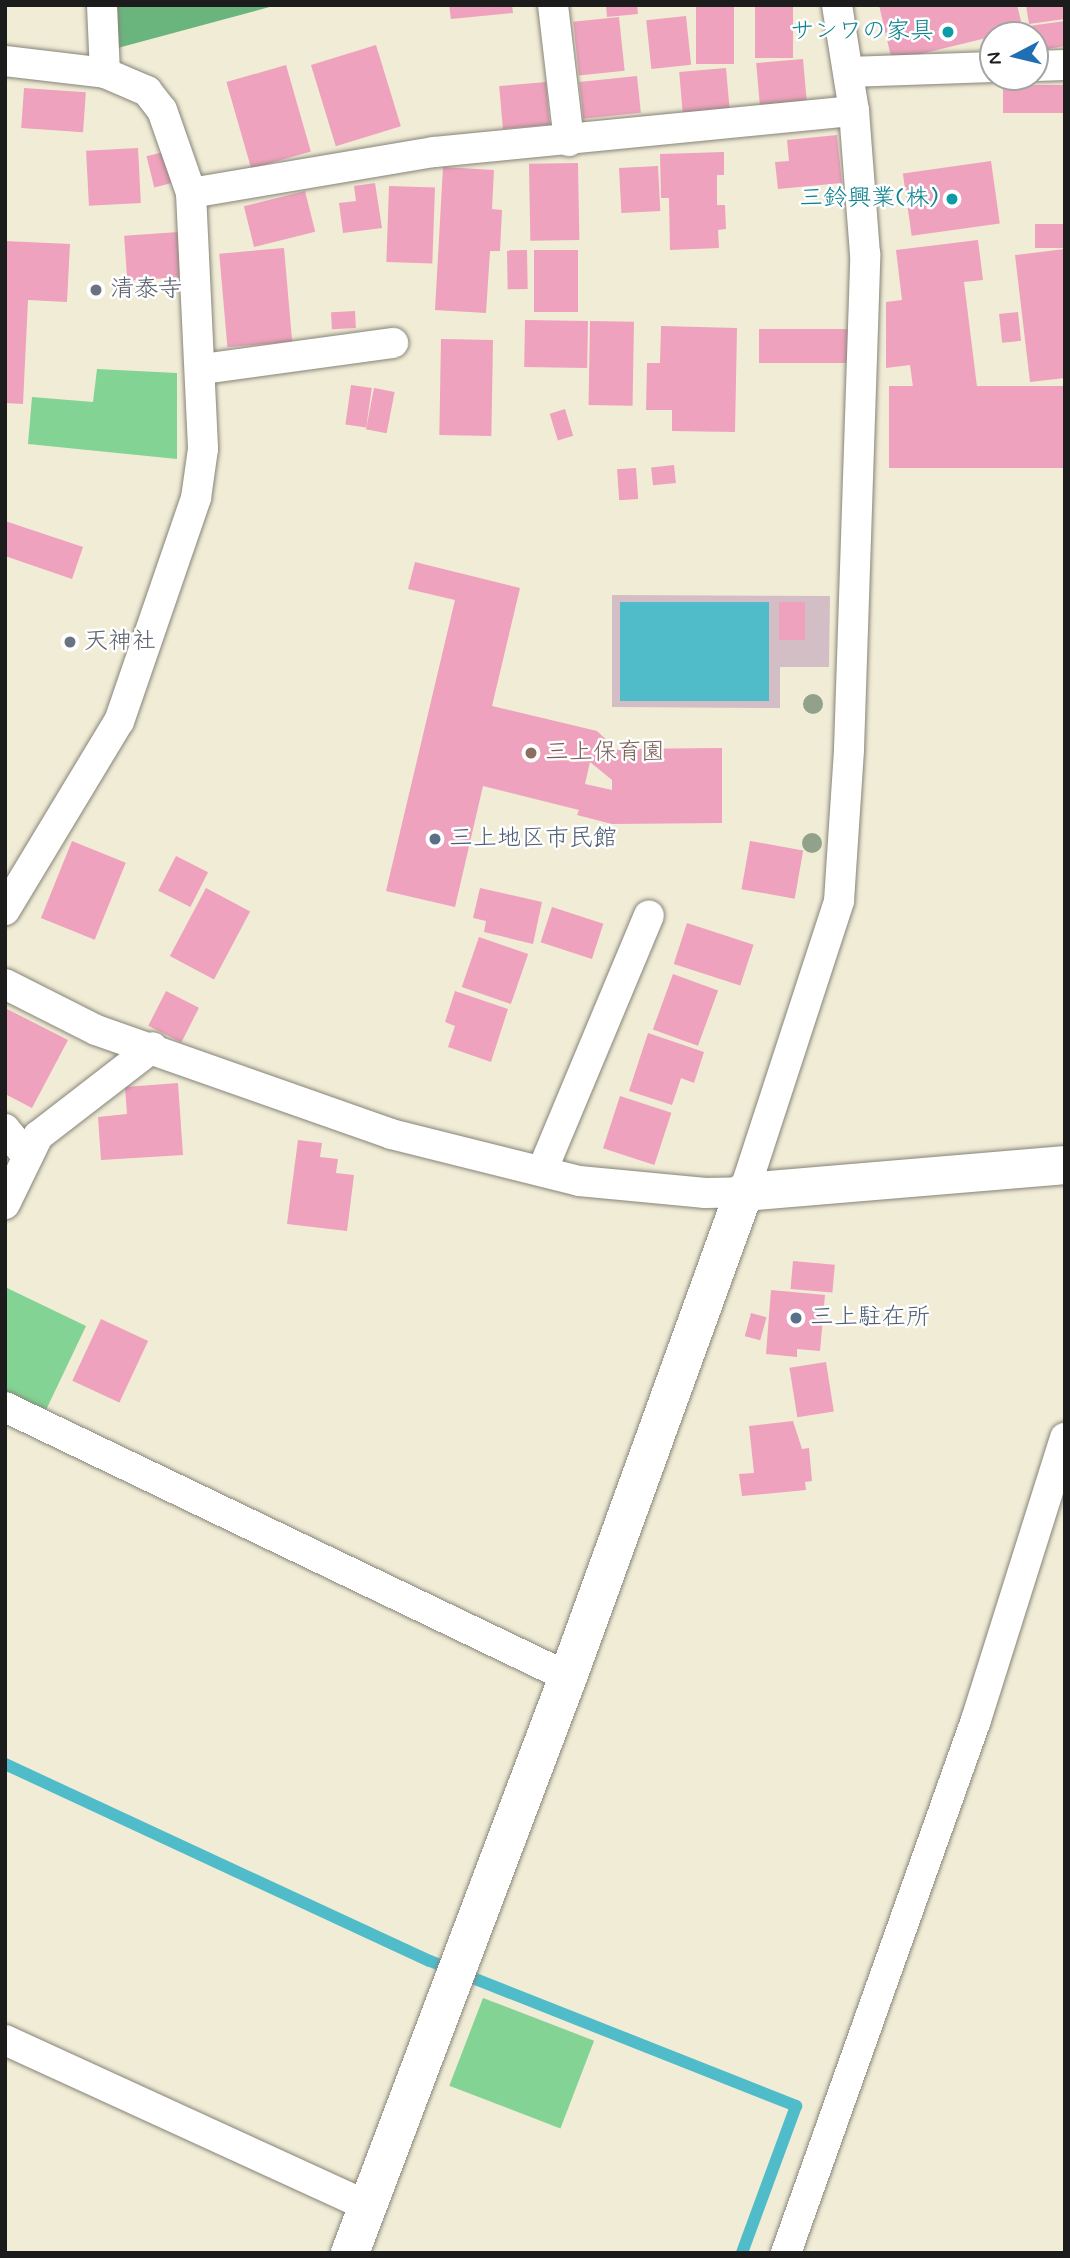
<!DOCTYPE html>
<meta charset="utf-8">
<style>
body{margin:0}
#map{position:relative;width:1070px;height:2258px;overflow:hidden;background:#f1ecd6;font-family:Mynerve,"Klee One",sans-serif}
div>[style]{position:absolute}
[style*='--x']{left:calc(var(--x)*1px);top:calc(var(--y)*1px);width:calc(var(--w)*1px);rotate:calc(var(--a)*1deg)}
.industrial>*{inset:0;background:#d2bec4}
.green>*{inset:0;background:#83d394;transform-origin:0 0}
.forest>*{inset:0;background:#6ab57e}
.water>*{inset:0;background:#50bcca;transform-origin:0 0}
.stream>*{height:12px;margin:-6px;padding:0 6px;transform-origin:6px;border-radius:6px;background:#50bcca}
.building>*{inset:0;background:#eea2bd;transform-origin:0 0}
.roads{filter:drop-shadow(0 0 2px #868479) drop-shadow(0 0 2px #868479)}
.minor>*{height:30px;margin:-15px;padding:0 15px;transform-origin:15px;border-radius:15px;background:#fff}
.tertiary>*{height:38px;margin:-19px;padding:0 19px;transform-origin:19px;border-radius:19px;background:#fff}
.trees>*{width:20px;height:20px;margin:-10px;border-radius:50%;background:#92a28a}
.dots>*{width:19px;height:19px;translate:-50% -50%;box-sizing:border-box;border:4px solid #fff;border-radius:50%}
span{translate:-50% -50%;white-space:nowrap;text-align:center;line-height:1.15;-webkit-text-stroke:5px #fff;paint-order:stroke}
.culture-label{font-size:24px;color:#0d838f}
.right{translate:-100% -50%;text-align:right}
.worship-label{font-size:24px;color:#5b616d}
.left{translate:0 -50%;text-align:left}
.education-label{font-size:24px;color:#785e54}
.service-label{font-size:24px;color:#4e5e75}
.frame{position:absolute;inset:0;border:7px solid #1c1c1c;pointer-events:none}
.north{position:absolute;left:979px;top:21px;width:70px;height:70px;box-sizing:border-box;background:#fff;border:2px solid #a4a4a4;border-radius:50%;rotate:263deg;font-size:19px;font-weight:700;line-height:28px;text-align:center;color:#1c1c1c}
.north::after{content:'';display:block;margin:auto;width:24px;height:32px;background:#1f6fb2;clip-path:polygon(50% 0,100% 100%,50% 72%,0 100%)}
</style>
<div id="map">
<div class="industrial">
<i style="clip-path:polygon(612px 595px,830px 596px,829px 667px,780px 667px,780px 708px,612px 707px)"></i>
</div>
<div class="green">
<i style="clip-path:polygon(97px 369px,177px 373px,177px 459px,28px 444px,32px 397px,93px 402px)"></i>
<i style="clip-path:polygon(5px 1287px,86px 1326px,46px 1410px,5px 1391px)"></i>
<i style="left:483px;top:1998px;width:119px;height:94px;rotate:21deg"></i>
</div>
<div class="forest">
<i style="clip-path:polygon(113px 5px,277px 5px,114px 49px)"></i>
</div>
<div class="water">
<i style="left:620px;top:602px;width:149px;height:99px"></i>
</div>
<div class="stream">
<i style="--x:5;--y:1764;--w:468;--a:24.9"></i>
<i style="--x:430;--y:1961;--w:394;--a:21.6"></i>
<i style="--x:796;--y:2106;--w:157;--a:110.2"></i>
</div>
<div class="building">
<i style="clip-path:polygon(449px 5px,512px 5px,513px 13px,451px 19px)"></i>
<i style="clip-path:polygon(606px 5px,637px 5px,638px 14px,607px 17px)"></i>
<i style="left:696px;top:5px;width:38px;height:59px"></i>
<i style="left:755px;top:5px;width:38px;height:53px"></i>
<i style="clip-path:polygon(879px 5px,1017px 5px,1023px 29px,892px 61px)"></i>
<i style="clip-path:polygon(1026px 5px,1065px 5px,1065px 19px,1029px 24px)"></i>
<i style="left:686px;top:16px;width:49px;height:40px;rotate:84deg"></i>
<i style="left:619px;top:17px;width:54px;height:46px;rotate:84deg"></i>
<i style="clip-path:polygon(1065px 21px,1065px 46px,1035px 51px,1035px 35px,1030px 35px,1029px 26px)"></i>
<i style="left:376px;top:45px;width:85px;height:68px;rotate:73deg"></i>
<i style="left:803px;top:59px;width:42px;height:47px;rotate:85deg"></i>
<i style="left:286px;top:65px;width:90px;height:62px;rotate:74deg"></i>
<i style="left:726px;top:68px;width:43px;height:47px;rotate:85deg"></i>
<i style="left:637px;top:76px;width:37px;height:58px;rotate:84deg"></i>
<i style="left:546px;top:82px;width:43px;height:47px;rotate:85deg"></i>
<i style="left:1065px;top:85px;width:28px;height:62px;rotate:90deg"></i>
<i style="left:24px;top:88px;width:62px;height:40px;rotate:4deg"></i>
<i style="clip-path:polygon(837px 135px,842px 183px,778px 189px,775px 162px,789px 161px,787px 140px)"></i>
<i style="left:138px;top:148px;width:55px;height:52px;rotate:87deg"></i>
<i style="left:164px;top:152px;width:32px;height:18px;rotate:76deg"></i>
<i style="clip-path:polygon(724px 152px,724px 175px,717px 175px,717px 205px,725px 205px,726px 229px,718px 230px,719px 248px,670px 250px,669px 198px,661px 198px,660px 154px)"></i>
<i style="left:991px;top:161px;width:63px;height:89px;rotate:82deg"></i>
<i style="left:578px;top:163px;width:77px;height:49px;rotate:89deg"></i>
<i style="left:658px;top:166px;width:45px;height:39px;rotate:87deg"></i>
<i style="clip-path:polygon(443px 167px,494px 170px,492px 209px,502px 210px,500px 251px,490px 251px,486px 313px,435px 310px)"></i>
<i style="clip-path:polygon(375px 183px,382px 228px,343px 233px,339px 203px,356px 201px,354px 186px)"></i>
<i style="left:389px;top:186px;width:46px;height:76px;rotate:2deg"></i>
<i style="left:305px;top:191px;width:42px;height:63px;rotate:76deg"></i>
<i style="left:1065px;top:224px;width:24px;height:30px;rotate:90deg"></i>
<i style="left:179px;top:232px;width:45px;height:55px;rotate:86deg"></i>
<i style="clip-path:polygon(978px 240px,983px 280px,964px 282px,978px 395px,915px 402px,910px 365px,886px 368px,886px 302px,902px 300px,896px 250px)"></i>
<i style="clip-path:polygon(5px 241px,70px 244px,67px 302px,28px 300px,23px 404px,5px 403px)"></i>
<i style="left:284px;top:248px;width:94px;height:65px;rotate:85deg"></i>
<i style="clip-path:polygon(1065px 249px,1065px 378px,1030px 382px,1015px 255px)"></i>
<i style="left:527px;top:250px;width:39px;height:20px;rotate:89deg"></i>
<i style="left:534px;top:250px;width:44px;height:62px"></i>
<i style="left:355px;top:311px;width:17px;height:24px;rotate:87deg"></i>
<i style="left:1018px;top:312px;width:29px;height:19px;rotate:84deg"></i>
<i style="left:525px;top:320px;width:63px;height:47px;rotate:1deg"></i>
<i style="left:590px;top:321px;width:44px;height:84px;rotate:1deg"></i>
<i style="clip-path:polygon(661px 326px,737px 328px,735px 432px,672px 431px,672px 410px,646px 410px,647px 363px,660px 363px)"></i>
<i style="left:759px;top:329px;width:91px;height:34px"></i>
<i style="left:441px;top:339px;width:52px;height:96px;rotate:1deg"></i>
<i style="left:351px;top:385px;width:21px;height:40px;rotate:8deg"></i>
<i style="left:1065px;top:386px;width:82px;height:176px;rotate:90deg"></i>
<i style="left:374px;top:388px;width:21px;height:42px;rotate:11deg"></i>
<i style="left:565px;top:409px;width:28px;height:16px;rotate:73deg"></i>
<i style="left:674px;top:465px;width:18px;height:23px;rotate:84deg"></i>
<i style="left:636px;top:468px;width:31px;height:19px;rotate:86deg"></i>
<i style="clip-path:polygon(5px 521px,83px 547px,72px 579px,5px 556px)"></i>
<i style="clip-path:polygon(evenodd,415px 562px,520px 588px,492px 706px,597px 731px,616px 749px,722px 748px,722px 823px,612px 824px,577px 815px,579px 810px,483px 786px,455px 907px,386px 891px,455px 600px,408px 589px,415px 562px,590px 762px,612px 780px,612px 790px,585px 784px,590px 762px)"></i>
<i style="left:779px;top:602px;width:26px;height:38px"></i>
<i style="left:72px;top:841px;width:58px;height:83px;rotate:22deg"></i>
<i style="left:750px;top:841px;width:54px;height:49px;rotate:10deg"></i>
<i style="left:176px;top:856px;width:36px;height:39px;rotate:27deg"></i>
<i style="left:206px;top:888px;width:50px;height:77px;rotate:28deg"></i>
<i style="clip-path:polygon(480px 888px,542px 902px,533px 944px,484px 932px,486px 921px,473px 918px)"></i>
<i style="left:552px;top:907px;width:54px;height:37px;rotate:18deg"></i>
<i style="left:687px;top:923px;width:70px;height:43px;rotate:18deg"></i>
<i style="left:479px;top:937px;width:52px;height:53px;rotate:19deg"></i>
<i style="left:673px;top:974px;width:48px;height:59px;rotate:20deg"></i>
<i style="left:166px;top:991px;width:37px;height:39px;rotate:27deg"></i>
<i style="clip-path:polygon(455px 991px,508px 1009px,491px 1062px,448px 1047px,455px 1026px,445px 1022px)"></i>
<i style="clip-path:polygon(5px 1008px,68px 1040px,32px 1108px,5px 1094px)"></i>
<i style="clip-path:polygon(648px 1033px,704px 1052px,694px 1083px,681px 1078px,672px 1105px,629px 1091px)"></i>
<i style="clip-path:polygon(178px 1083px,183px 1155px,101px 1160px,98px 1117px,127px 1114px,125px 1087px)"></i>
<i style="left:620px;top:1096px;width:54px;height:55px;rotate:18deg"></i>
<i style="clip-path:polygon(298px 1140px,322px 1143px,320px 1157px,338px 1159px,336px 1173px,354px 1175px,347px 1231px,287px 1224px)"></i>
<i style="left:793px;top:1261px;width:42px;height:28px;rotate:5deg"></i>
<i style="clip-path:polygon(771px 1290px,825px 1295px,820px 1351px,797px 1349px,797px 1357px,766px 1354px)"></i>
<i style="left:751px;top:1313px;width:16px;height:24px;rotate:15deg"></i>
<i style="left:101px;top:1319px;width:52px;height:68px;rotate:25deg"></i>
<i style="left:826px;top:1362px;width:50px;height:37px;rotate:81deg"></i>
<i style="clip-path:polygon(793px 1421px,802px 1449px,809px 1448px,812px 1481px,805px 1482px,806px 1490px,742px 1496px,739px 1474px,754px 1473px,749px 1426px)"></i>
</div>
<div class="roads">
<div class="minor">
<i style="--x:102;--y:5;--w:68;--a:87.5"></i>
<i style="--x:553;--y:5;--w:137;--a:83.3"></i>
<i style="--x:5;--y:61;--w:101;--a:6.8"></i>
<i style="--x:105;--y:73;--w:46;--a:23.2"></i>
<i style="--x:147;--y:91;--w:24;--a:52"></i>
<i style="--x:162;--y:110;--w:88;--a:70.7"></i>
<i style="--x:191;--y:193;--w:256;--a:87.3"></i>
<i style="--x:203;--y:449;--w:49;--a:98.1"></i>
<i style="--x:196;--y:498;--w:236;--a:109"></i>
<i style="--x:119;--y:721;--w:221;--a:121.1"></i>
<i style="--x:1035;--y:66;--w:30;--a:-2"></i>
<i style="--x:848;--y:72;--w:145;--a:-2"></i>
<i style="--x:191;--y:193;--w:246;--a:-9.6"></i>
<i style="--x:434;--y:152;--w:422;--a:-5.6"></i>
<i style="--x:202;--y:369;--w:193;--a:-7.8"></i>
<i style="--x:5;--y:984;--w:102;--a:26.8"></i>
<i style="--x:96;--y:1030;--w:313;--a:19.4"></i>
<i style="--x:391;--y:1134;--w:194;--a:14"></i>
<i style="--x:579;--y:1181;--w:127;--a:5.4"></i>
<i style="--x:705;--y:1193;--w:39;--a:-1"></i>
<i style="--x:744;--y:1192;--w:306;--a:-71.9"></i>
<i style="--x:839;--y:901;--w:152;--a:-86.2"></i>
<i style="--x:849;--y:749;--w:495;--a:-88.1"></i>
<i style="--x:865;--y:254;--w:143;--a:-94.4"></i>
<i style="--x:854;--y:111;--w:107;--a:-99.1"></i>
<i style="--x:5;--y:1129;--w:36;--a:51"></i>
<i style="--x:542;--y:1171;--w:277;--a:-67.3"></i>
<i style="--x:5;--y:1204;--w:76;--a:-64.1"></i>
<i style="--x:38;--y:1136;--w:145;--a:-37.7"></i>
<i style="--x:5;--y:1407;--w:624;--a:25.62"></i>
<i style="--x:5;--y:2040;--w:396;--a:24.6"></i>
<i style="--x:786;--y:2253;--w:566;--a:-70.38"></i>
<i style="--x:976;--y:1720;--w:296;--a:-72.5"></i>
</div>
<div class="tertiary">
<i style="--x:350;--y:2253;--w:616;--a:-69.27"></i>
<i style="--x:568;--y:1677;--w:516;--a:-70.05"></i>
<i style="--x:744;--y:1192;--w:322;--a:-4.8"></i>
</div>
</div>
<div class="trees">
<i style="left:813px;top:704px"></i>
<i style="left:812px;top:843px"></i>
</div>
<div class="dots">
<i style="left:948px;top:32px;background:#0f9aa8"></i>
<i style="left:952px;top:199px;background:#0f9aa8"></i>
<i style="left:96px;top:290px;background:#6b7280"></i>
<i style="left:70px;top:642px;background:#6b7280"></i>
<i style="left:531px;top:753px;background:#8d6e63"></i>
<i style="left:435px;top:839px;background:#5c6f8a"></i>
<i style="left:796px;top:1318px;background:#5c6f8a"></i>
</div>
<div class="culture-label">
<span class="right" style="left:934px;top:32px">サンワの家具</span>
<span class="right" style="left:938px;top:199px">三鈴興業(株)</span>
</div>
<div class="worship-label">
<span class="left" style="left:110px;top:290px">清泰寺</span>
<span class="left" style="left:84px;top:642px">天神社</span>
</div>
<div class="education-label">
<span class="left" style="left:545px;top:753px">三上保育園</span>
</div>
<div class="service-label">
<span class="left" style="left:449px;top:839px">三上地区市民館</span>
<span class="left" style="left:810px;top:1318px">三上駐在所</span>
</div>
<div class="frame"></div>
<div class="north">N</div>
</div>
